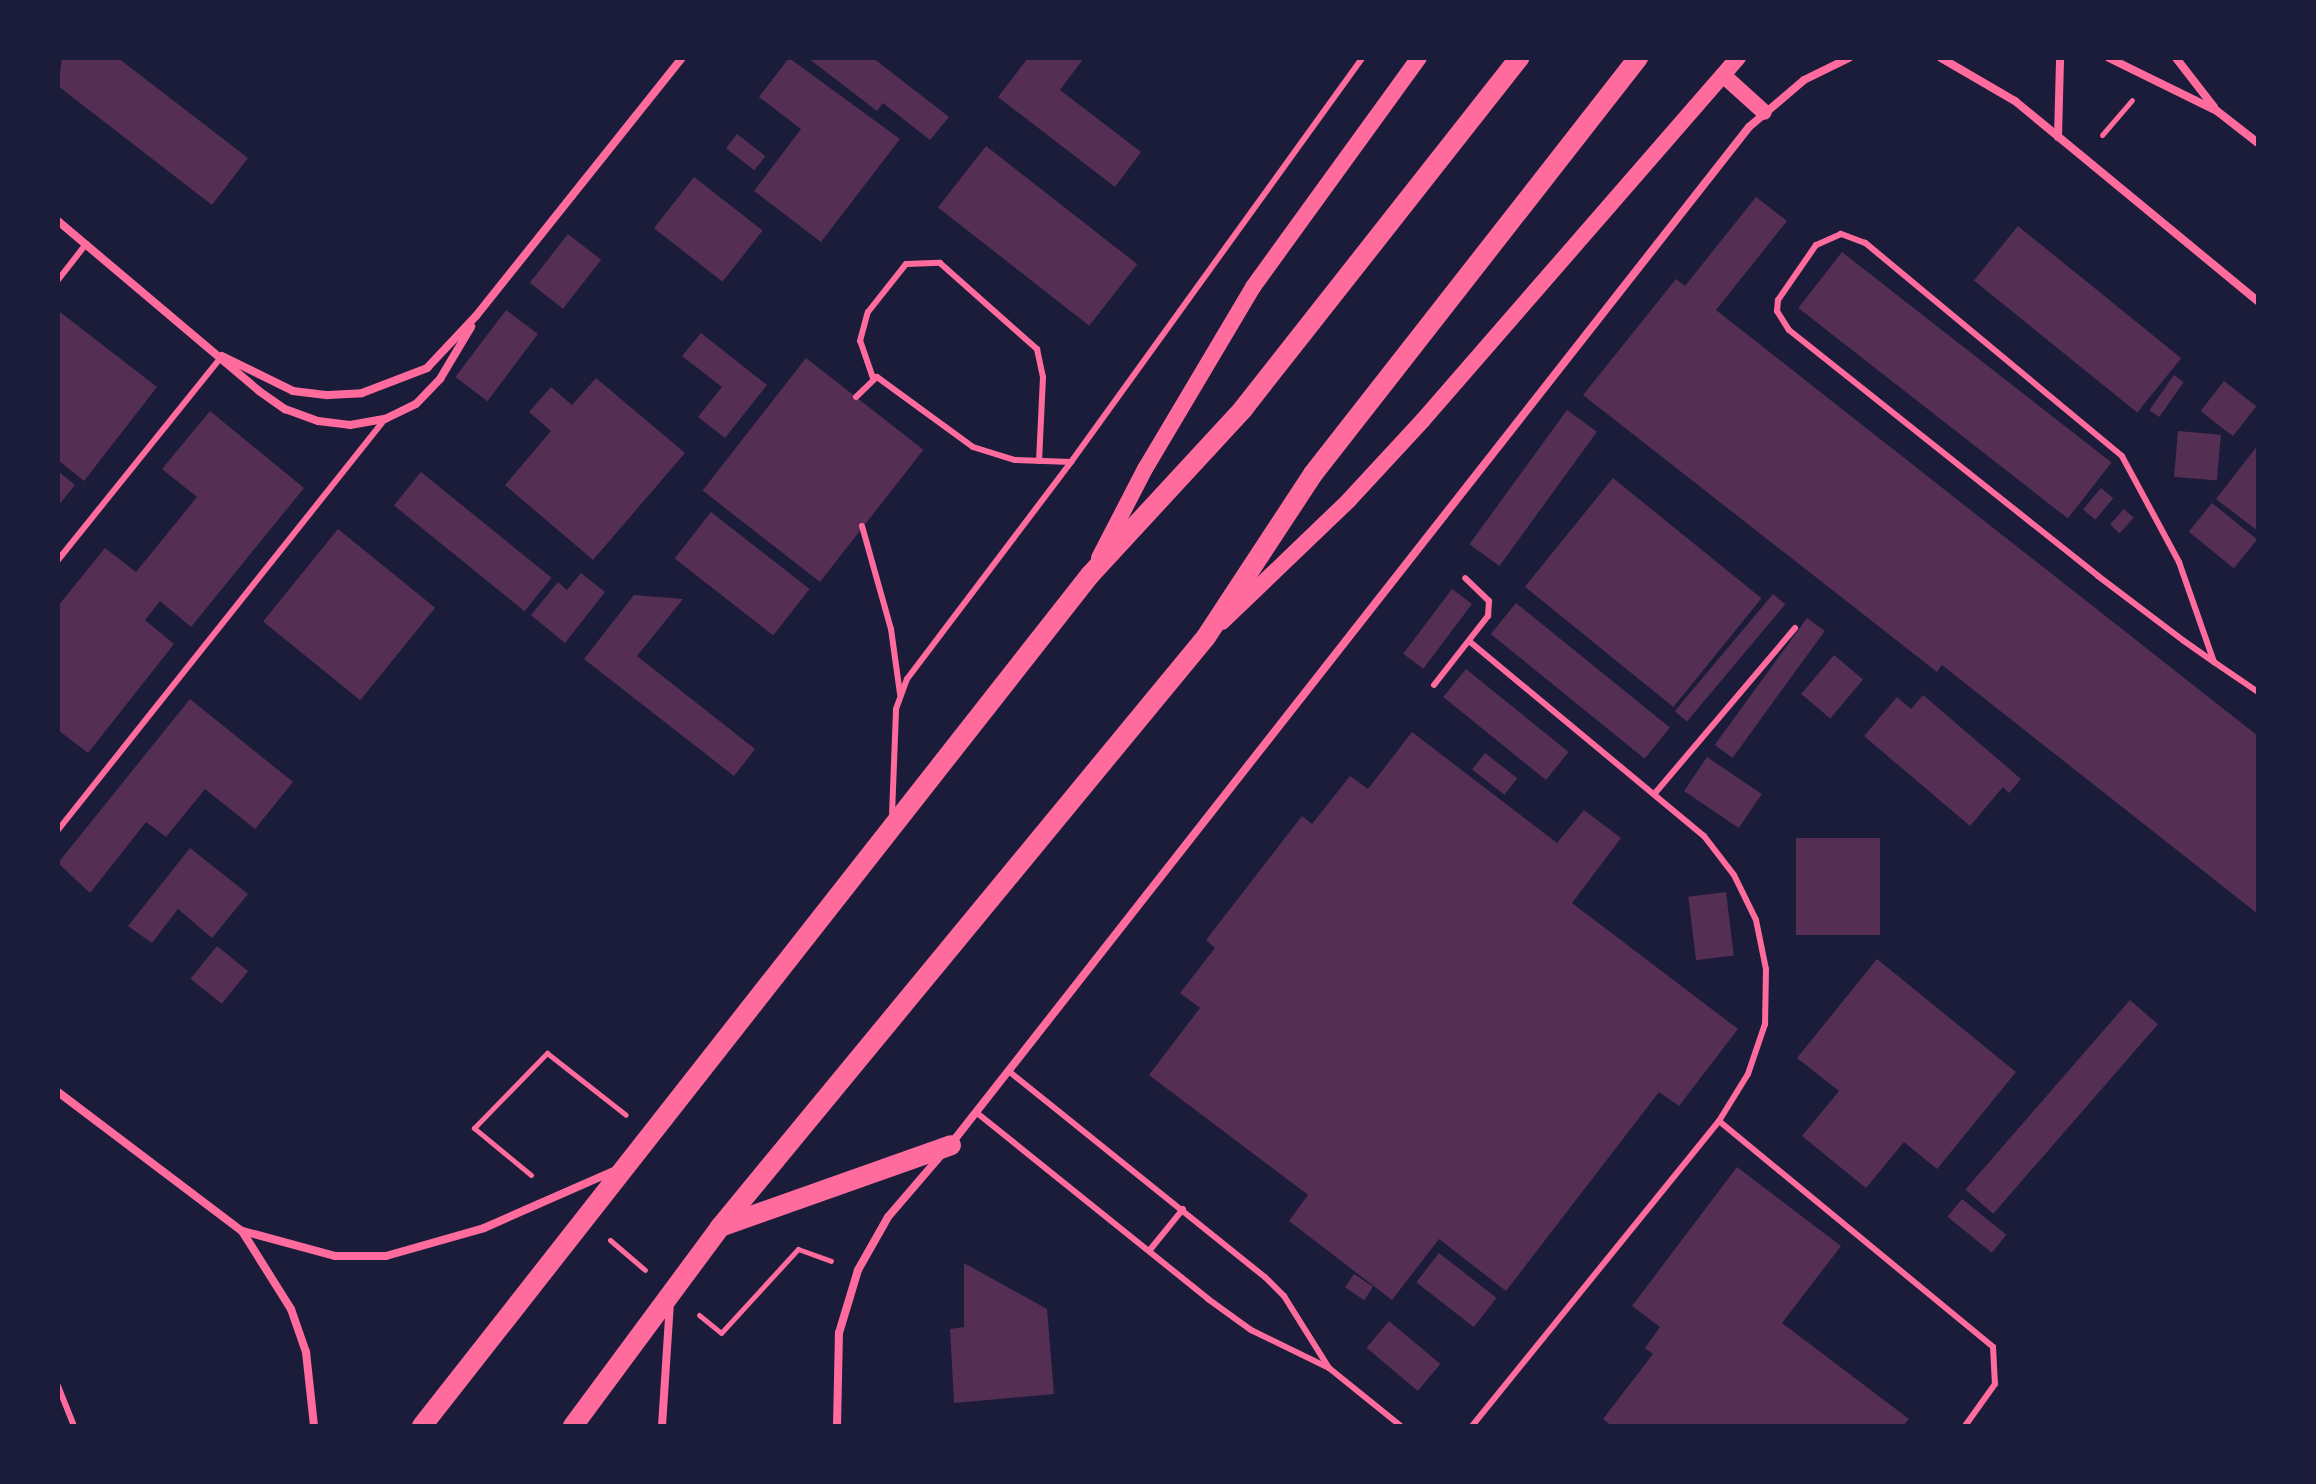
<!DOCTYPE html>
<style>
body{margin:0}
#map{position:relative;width:2316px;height:1484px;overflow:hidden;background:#1b1b3a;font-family:"Public Sans",sans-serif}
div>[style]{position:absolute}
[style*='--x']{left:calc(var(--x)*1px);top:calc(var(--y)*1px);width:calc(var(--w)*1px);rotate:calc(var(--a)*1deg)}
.building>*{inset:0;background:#542f53;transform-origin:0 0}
.path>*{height:5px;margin:-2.5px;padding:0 2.5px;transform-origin:2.5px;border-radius:2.5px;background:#ff6b9d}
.service>*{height:6px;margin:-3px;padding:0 3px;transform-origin:3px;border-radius:3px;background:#ff6b9d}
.minor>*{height:8px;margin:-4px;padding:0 4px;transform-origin:4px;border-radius:4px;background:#ff6b9d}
.secondary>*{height:16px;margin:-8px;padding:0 8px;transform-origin:8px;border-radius:8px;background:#ff6b9d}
.primary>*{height:20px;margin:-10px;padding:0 10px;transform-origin:10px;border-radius:10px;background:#ff6b9d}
span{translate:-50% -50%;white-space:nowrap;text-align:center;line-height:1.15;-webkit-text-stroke:6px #1b1b3a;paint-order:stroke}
.frame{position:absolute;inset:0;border:60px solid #1b1b3a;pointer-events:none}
</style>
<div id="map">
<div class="building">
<i style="clip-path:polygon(62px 58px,118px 58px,248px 158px,212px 205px,58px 86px)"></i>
<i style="clip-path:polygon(789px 58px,900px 139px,821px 242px,754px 191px,801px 129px,759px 97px)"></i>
<i style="clip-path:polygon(808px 58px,873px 58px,949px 117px,930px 140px,883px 103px,877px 111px)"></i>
<i style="clip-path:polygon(1028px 58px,1084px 58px,1060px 90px,1141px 152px,1115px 187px,998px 97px)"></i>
<i style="left:737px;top:134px;width:36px;height:18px;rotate:38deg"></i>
<i style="left:986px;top:146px;width:192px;height:78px;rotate:38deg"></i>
<i style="left:694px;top:177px;width:87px;height:65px;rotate:38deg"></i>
<i style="clip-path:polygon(1756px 197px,1787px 221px,1716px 310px,2258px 736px,2258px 914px,1942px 665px,1937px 672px,1583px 395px,1676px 279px,1685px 286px)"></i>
<i style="left:2018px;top:226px;width:210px;height:70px;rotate:39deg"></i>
<i style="left:568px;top:234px;width:42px;height:62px;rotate:38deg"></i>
<i style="left:1842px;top:252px;width:342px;height:71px;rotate:38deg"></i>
<i style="left:506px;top:310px;width:40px;height:84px;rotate:37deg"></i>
<i style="clip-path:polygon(60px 312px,157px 387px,84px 481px,58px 460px)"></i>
<i style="clip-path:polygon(701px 333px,767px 385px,725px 438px,698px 417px,722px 387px,682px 356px)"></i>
<i style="left:806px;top:358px;width:149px;height:168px;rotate:38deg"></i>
<i style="left:2174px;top:375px;width:12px;height:43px;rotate:35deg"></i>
<i style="clip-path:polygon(596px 378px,685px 453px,593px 560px,505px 485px,551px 431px,529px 412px,551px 387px,572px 405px)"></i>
<i style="left:2224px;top:381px;width:41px;height:38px;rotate:38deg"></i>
<i style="left:1567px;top:410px;width:37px;height:166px;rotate:36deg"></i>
<i style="clip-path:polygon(210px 411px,304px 488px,191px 627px,160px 601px,145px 620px,174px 644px,88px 753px,58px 730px,58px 606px,105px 548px,136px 572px,197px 497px,162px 469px)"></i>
<i style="left:2178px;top:431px;width:43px;height:46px;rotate:5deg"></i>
<i style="clip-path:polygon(2258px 445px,2258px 531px,2216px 499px)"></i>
<i style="clip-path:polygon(58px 471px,75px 485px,58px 506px)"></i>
<i style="left:421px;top:472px;width:168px;height:43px;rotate:39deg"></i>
<i style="left:1613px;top:478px;width:191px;height:140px;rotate:39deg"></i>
<i style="left:2101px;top:488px;width:16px;height:28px;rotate:40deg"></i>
<i style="left:2212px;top:503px;width:58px;height:37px;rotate:39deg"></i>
<i style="left:2124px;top:509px;width:13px;height:21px;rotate:42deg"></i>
<i style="left:711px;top:512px;width:125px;height:59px;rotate:38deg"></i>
<i style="left:338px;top:529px;width:125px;height:119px;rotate:39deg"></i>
<i style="clip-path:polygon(581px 573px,605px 592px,565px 643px,531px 615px,558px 582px,567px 590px)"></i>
<i style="left:1452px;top:589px;width:25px;height:81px;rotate:37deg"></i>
<i style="left:1773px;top:594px;width:16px;height:153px;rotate:40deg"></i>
<i style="clip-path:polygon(634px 595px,683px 599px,637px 656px,755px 749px,734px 776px,584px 659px)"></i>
<i style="left:1516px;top:603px;width:198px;height:40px;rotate:39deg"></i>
<i style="left:1807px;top:618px;width:22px;height:157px;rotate:36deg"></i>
<i style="left:1834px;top:655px;width:38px;height:51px;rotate:40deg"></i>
<i style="left:1466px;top:669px;width:132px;height:36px;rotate:39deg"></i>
<i style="clip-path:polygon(1923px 695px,2021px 779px,2009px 793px,2003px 787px,1970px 826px,1864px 736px,1897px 697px,1911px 709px)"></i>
<i style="clip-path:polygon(190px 699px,293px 782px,255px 829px,205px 789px,166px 837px,146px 822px,90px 893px,58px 863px)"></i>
<i style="clip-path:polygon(1412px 732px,1557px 843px,1584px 810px,1621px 838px,1572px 903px,1738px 1029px,1679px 1106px,1659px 1092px,1506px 1291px,1439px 1239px,1392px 1300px,1289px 1221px,1308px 1195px,1149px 1075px,1200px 1008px,1180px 993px,1215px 948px,1206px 940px,1302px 816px,1312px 824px,1350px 776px,1368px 789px)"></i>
<i style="left:1485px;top:753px;width:41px;height:21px;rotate:38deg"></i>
<i style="left:1707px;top:757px;width:66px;height:41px;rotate:34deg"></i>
<i style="left:1796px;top:838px;width:84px;height:97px"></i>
<i style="clip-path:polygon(190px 848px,248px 894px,212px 938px,178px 909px,152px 943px,128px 926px)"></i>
<i style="left:1726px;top:892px;width:64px;height:38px;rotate:83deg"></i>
<i style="left:217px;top:946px;width:40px;height:42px;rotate:39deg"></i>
<i style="clip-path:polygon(1877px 959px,2016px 1072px,1937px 1169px,1904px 1142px,1866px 1188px,1802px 1136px,1839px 1091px,1797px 1058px)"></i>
<i style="left:2130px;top:1000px;width:37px;height:251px;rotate:41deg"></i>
<i style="clip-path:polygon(1737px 1167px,1841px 1246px,1782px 1323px,1909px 1419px,1903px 1426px,1612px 1426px,1603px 1419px,1653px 1354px,1645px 1348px,1660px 1327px,1632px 1306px)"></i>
<i style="left:1962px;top:1199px;width:57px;height:23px;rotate:39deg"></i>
<i style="left:1439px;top:1253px;width:73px;height:37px;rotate:38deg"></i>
<i style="clip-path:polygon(964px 1263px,1047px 1309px,1054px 1394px,954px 1403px,950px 1329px,964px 1327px)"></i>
<i style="left:1354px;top:1274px;width:23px;height:16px;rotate:34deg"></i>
<i style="left:1389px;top:1321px;width:67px;height:35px;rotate:40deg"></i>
</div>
<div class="path">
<i style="--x:2102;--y:135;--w:46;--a:-49.4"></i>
<i style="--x:531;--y:1175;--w:74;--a:-140.5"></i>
<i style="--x:474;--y:1128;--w:105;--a:-45.8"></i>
<i style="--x:547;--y:1053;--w:100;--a:38.1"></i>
<i style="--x:610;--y:1240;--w:46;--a:40.6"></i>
<i style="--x:699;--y:1315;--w:28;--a:39"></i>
<i style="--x:721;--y:1333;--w:114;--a:-47.5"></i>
<i style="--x:798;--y:1249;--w:35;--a:20"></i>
</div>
<div class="service">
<i style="--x:58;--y:280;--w:46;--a:-52.1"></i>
<i style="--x:873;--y:378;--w:39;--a:-109"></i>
<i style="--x:860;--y:341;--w:30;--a:-75"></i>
<i style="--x:868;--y:312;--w:61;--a:-51.6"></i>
<i style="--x:906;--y:264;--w:34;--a:-2"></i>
<i style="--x:940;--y:263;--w:130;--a:41.6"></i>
<i style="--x:1037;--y:349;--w:29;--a:78"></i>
<i style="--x:1043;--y:377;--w:84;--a:92.7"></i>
<i style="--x:856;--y:397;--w:29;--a:-44"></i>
<i style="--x:877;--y:377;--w:119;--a:36.1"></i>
<i style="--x:973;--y:447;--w:44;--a:17.2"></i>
<i style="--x:1015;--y:460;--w:56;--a:2"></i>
<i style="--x:862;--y:526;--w:107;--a:74.3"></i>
<i style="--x:891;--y:629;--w:66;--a:82.1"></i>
<i style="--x:58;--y:560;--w:262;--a:-51.2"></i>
<i style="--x:1469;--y:641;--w:305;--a:39.7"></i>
<i style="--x:1704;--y:836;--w:49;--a:52.4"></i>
<i style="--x:1734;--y:875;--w:50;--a:63.9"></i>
<i style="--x:1756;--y:920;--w:50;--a:78.5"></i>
<i style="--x:1766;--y:969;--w:55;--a:91"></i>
<i style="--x:1765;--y:1024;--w:53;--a:108.8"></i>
<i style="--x:1748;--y:1074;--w:55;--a:121.7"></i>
<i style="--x:1719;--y:1121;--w:392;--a:129"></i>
<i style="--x:2214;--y:662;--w:106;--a:-109.3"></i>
<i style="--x:2179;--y:562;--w:120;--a:-118.3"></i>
<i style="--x:2122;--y:456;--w:334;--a:-140.3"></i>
<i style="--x:1865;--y:243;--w:26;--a:-159"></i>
<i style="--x:1841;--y:234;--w:27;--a:156"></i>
<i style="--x:1816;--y:245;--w:67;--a:124.6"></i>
<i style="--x:1778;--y:300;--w:11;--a:95"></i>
<i style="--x:1777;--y:311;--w:22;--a:58"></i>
<i style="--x:1789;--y:330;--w:395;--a:38.5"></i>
<i style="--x:2098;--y:576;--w:108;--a:37.1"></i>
<i style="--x:2184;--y:641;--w:37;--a:35"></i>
<i style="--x:2214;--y:662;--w:53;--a:34.3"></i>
<i style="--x:1434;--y:685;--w:88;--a:-52"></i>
<i style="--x:1488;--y:616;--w:15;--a:-86"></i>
<i style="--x:1489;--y:601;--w:33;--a:-136"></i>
<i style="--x:1656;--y:792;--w:215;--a:-49.7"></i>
<i style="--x:892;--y:815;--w:106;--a:-87.8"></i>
<i style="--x:896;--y:709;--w:32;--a:-70"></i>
<i style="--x:907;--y:679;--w:272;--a:-52.9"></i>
<i style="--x:1071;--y:462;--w:498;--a:-54.2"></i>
<i style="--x:58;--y:830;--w:525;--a:-51.49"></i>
<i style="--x:1011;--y:1073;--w:326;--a:38.8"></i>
<i style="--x:1265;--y:1277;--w:27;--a:45"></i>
<i style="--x:1284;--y:1296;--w:85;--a:58"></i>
<i style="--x:977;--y:1113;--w:297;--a:38.8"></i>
<i style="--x:1208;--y:1299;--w:53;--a:35.8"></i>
<i style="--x:1251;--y:1330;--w:87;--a:26"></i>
<i style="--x:1329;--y:1368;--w:92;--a:38.9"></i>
<i style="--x:1719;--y:1121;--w:355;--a:39.5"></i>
<i style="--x:1993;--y:1347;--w:37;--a:87"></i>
<i style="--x:1995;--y:1384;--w:52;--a:125.5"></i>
<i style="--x:1149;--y:1251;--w:54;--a:-51"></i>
<i style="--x:58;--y:1386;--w:43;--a:68.2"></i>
</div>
<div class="minor">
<i style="--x:1941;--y:58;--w:86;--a:30.2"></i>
<i style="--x:2015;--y:101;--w:315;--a:39.5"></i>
<i style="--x:2109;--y:58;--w:120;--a:26.1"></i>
<i style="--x:2217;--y:111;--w:52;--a:38"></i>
<i style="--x:2176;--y:58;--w:62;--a:52.2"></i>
<i style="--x:2058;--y:137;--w:79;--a:-88.5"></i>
<i style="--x:58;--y:221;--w:263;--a:40.2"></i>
<i style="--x:259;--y:391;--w:32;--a:35"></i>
<i style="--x:285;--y:409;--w:35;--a:20"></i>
<i style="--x:318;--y:421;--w:32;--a:7"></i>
<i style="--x:350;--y:425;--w:36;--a:-10"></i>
<i style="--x:385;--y:419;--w:34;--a:-26"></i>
<i style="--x:416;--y:404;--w:35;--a:-46"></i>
<i style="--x:440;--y:379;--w:61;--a:-59.2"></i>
<i style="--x:222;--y:356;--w:79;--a:26.2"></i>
<i style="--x:293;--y:391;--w:35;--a:7"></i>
<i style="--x:328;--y:395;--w:34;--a:-3"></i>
<i style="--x:362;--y:393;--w:70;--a:-21"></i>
<i style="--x:427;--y:368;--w:71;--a:-46.7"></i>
<i style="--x:476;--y:316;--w:330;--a:-51.4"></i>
<i style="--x:58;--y:1092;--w:231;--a:37.1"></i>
<i style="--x:242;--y:1231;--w:92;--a:57.9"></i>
<i style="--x:291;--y:1309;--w:46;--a:70.8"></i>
<i style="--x:306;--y:1352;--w:74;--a:83.8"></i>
<i style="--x:951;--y:1144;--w:1293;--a:-51.88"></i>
<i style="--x:1749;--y:127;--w:72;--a:-40.5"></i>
<i style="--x:1804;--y:80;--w:50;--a:-26.1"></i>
<i style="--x:243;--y:1231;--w:95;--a:15.2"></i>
<i style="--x:335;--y:1256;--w:51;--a:0"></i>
<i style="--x:386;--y:1256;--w:102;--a:-15.9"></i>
<i style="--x:484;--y:1228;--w:142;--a:-23.7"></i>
<i style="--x:662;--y:1426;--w:123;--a:-86.3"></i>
<i style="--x:837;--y:1426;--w:93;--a:-88.8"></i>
<i style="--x:839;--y:1333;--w:66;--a:-73.2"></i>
<i style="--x:858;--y:1270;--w:61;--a:-60.5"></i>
<i style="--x:888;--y:1217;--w:83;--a:-49.4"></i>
</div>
<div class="secondary">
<i style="--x:1723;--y:75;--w:55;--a:42.1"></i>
<i style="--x:1099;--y:558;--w:100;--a:-62.7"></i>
<i style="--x:1145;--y:469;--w:212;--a:-59.3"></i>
<i style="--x:1253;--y:287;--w:283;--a:-54.1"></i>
<i style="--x:1222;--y:622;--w:176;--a:-43.8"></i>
<i style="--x:1349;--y:500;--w:109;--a:-47.2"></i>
<i style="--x:1423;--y:420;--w:480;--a:-49"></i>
</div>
<div class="primary">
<i style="--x:720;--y:1227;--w:245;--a:-19.5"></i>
<i style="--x:422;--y:1426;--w:1082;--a:-51.87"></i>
<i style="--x:1090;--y:575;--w:226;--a:-47.3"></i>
<i style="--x:1243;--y:409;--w:447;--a:-51.8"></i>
<i style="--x:573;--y:1426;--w:247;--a:-53.5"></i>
<i style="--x:720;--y:1227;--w:764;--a:-50.52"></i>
<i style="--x:1206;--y:637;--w:195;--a:-56.7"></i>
<i style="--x:1313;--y:474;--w:528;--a:-52"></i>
</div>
<div class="frame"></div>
</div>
